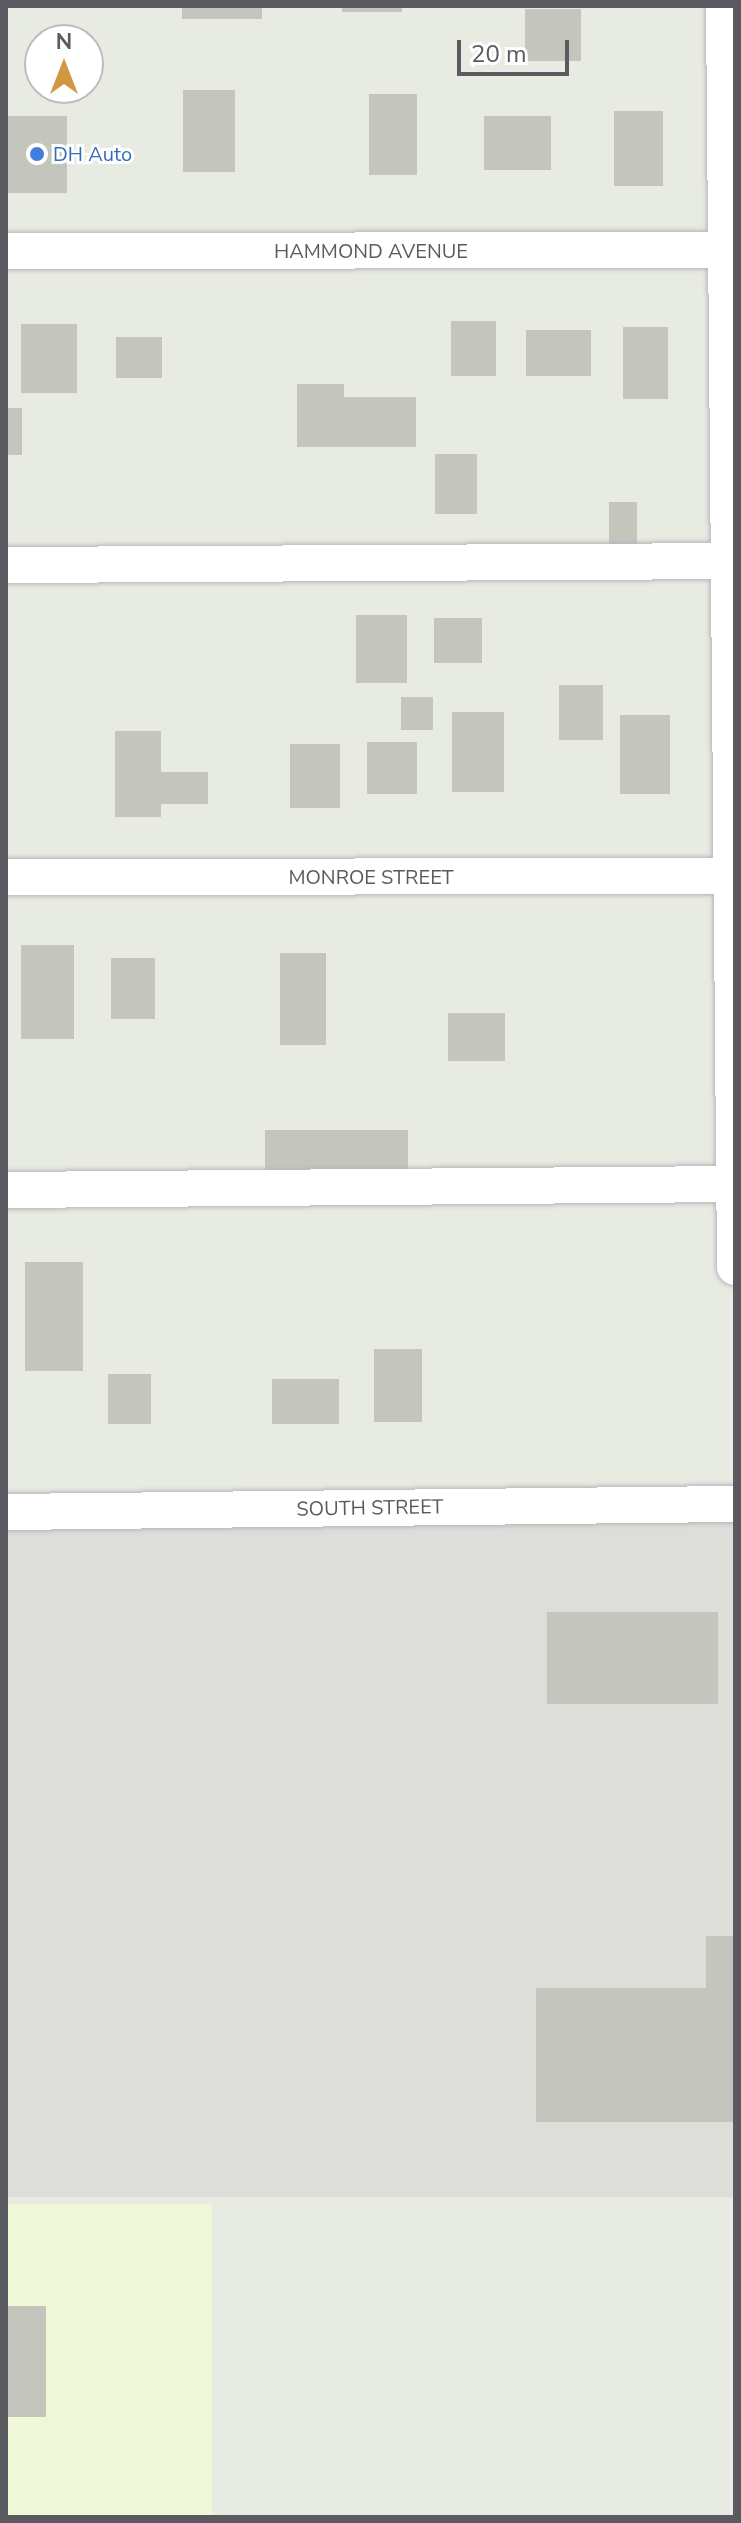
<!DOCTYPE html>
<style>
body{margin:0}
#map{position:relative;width:741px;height:2523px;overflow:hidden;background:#e8ebe1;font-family:"Nunito Sans",sans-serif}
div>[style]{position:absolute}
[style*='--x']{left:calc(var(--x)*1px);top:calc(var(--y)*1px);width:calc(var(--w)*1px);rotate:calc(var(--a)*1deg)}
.commercial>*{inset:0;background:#eff8d9;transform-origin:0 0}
.industrial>*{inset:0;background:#ddded9;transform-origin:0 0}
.building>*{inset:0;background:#c4c6be;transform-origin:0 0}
.roads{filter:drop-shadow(0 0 2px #b7b7bc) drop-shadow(0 0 2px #b7b7bc)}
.minor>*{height:36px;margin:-18px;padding:0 18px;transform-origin:18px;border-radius:18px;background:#fff}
.dots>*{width:22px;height:22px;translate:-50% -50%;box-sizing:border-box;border:4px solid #fff;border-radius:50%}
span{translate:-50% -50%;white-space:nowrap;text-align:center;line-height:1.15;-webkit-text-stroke:6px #fff;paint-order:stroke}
.shop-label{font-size:20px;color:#366cbe}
.left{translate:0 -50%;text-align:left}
.street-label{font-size:20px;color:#5a5a60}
.frame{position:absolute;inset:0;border:8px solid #5a5a60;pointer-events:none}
.north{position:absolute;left:24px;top:24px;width:80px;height:80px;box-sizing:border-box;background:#fff;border:2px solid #bdbdbf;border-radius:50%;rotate:0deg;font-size:22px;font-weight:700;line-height:32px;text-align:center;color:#5a5a60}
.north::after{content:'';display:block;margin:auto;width:28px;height:36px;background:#d19741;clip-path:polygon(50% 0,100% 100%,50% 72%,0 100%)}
.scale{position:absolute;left:457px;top:40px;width:112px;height:36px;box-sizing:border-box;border:4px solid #5a5a60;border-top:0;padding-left:10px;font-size:24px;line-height:28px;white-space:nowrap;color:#5a5a60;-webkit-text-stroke:6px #fff;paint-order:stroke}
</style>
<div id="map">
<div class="commercial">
<i style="left:6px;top:2204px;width:206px;height:313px"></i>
</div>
<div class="industrial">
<i style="left:735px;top:1504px;width:693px;height:729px;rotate:90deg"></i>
</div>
<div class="building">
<i style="left:182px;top:6px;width:80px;height:13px"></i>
<i style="left:342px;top:6px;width:60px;height:6px"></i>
<i style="left:525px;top:9px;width:56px;height:52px"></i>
<i style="left:183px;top:90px;width:52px;height:82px"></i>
<i style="left:369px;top:94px;width:48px;height:81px"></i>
<i style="left:614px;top:111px;width:49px;height:75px"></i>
<i style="left:6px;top:116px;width:61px;height:77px"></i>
<i style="left:484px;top:116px;width:67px;height:54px"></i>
<i style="left:451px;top:321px;width:45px;height:55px"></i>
<i style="left:21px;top:324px;width:56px;height:69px"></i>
<i style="left:623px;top:327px;width:45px;height:72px"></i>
<i style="left:526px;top:330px;width:65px;height:46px"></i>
<i style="left:116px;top:337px;width:46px;height:41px"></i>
<i style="clip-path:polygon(297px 384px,344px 384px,344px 397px,416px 397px,416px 447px,297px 447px)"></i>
<i style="left:6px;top:408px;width:16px;height:47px"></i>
<i style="left:435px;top:454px;width:42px;height:60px"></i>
<i style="left:609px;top:502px;width:28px;height:43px"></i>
<i style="left:356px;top:615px;width:51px;height:68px"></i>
<i style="left:434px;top:618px;width:48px;height:45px"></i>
<i style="left:559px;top:685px;width:44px;height:55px"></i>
<i style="left:401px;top:697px;width:32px;height:33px"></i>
<i style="left:452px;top:712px;width:52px;height:80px"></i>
<i style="left:620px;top:715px;width:50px;height:79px"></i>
<i style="clip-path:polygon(115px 731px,161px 731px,161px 772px,208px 772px,208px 804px,161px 804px,161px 817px,115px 817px)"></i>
<i style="left:367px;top:742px;width:50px;height:52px"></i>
<i style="left:290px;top:744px;width:50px;height:64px"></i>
<i style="left:21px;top:945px;width:53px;height:94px"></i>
<i style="left:280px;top:953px;width:46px;height:92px"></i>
<i style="left:111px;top:958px;width:44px;height:61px"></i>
<i style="left:448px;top:1013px;width:57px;height:48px"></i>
<i style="left:265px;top:1130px;width:143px;height:47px"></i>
<i style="left:25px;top:1262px;width:58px;height:109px"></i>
<i style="left:374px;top:1349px;width:48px;height:73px"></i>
<i style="left:108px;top:1374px;width:43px;height:50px"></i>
<i style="left:272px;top:1379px;width:67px;height:45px"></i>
<i style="left:547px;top:1612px;width:171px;height:92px"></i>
<i style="clip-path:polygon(706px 1936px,735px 1936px,735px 2122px,536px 2122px,536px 1988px,706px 1988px)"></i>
<i style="left:6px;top:2306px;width:40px;height:111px"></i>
</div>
<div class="roads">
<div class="minor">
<i style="--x:724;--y:6;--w:1261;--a:89.5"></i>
<i style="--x:6;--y:251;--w:729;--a:-0.08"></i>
<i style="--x:6;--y:565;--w:729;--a:-0.31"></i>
<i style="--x:6;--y:877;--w:729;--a:-0.08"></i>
<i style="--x:6;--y:1190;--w:729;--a:-0.47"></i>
<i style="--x:6;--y:1512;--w:729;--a:-0.63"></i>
</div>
</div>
<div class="dots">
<i style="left:37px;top:154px;background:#3f7fe0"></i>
</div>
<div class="shop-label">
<span class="left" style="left:53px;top:154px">DH Auto</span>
</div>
<div class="street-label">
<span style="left:371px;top:251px">HAMMOND AVENUE</span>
<span style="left:371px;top:877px">MONROE STREET</span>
<span style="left:370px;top:1508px;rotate:-1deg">SOUTH STREET</span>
</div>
<div class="frame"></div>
<div class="north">N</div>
<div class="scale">20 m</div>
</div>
